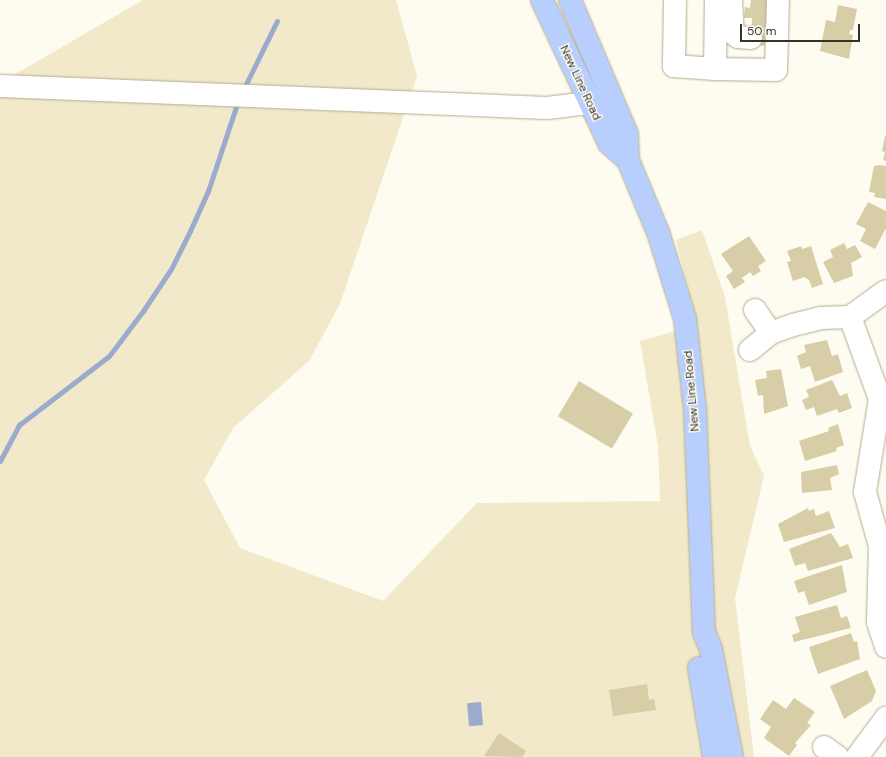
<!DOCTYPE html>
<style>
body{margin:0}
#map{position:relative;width:886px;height:757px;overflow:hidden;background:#fefcf0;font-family:"DM Sans",sans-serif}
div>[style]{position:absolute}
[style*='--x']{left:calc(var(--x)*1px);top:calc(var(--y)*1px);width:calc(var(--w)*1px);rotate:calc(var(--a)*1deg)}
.green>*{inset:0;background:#f1e9ca}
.water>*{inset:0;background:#9aabcd;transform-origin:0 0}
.stream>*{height:5px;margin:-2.5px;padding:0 2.5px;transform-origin:2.5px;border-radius:2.5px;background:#9aabcd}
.building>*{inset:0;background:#d7cda7;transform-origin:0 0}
.roads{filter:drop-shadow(0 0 1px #b3ac91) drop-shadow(0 0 1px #b3ac91)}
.minor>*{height:22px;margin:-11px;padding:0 11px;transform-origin:11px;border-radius:11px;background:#fff}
.major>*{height:22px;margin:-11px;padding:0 11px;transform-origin:11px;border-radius:11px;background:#b8cefd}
span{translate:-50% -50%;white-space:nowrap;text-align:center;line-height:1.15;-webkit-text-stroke:3px #fefcf0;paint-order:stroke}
.street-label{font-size:12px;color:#353228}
.scale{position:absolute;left:740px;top:24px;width:120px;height:18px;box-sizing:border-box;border:2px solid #353228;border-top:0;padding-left:5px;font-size:12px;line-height:14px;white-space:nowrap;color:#353228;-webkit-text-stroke:3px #fefcf0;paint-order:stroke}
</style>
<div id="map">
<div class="green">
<i style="clip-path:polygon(143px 0,396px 0,417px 76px,340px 304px,309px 361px,233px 428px,204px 480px,240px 548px,383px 601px,477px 503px,660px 501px,658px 446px,640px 341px,696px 325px,676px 240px,702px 230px,725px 297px,750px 446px,764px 476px,735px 598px,754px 757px,0 757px,0 83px)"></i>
</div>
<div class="water">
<i style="left:481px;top:702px;width:23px;height:14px;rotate:85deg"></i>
</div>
<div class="stream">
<i style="--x:243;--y:90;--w:77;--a:-63.8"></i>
<i style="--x:0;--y:461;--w:41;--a:-62.2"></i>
<i style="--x:19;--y:425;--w:113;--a:-37.5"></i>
<i style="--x:109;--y:356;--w:56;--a:-52.9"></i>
<i style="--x:143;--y:311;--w:50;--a:-56.3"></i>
<i style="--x:171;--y:269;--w:42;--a:-63.4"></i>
<i style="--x:190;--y:231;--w:44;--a:-65.8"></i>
<i style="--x:208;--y:191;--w:95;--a:-71.6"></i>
</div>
<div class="building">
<i style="clip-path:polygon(751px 0,772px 0,771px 46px,751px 45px,752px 18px,744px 18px,745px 7px,750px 8px)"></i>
<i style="clip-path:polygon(838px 5px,857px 9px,853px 30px,850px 30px,849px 34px,853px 35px,849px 59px,820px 51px,826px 20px,835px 22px)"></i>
<i style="clip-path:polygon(885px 136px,886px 136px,886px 161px,883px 160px,885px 152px,882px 151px)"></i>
<i style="clip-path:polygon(880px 165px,886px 166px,886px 199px,874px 197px,875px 193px,869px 192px,874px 166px)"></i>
<i style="clip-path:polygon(868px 202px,886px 211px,886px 228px,875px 249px,860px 241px,866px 229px,856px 224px)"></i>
<i style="clip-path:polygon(749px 236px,766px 261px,758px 266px,761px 271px,753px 276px,750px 272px,742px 278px,745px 282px,734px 289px,726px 276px,733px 271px,721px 254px)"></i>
<i style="clip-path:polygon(844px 243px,847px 249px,855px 245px,862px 257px,851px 263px,853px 276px,834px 283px,823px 262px,833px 257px,830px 250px)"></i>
<i style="clip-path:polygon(801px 246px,802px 249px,811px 246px,823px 284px,812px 288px,809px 280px,804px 277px,793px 281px,787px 262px,791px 261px,787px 251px)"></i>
<i style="clip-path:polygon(827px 340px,832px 356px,838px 354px,843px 372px,815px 382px,810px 366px,801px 369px,797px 356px,806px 352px,804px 345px)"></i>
<i style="clip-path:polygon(781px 369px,788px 406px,764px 414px,763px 395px,758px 396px,755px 380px,767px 378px,766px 371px)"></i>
<i style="clip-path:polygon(832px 380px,840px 396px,847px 393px,852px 408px,839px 413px,837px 409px,817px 416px,814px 407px,806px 410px,802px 400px,809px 397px,806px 390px)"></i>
<i style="left:579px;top:381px;width:63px;height:41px;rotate:31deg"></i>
<i style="clip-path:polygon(838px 424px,844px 445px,836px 448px,837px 451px,805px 461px,799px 441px,829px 431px,828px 428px)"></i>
<i style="clip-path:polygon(837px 465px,839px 474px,830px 478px,832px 490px,802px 493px,801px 472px)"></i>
<i style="clip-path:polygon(808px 508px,809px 511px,814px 509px,816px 516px,829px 511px,835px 528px,784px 542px,778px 524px)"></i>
<i style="clip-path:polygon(831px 533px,840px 547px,848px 544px,853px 558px,808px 571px,805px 563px,795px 566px,789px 549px)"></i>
<i style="clip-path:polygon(842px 565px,847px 592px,809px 605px,804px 591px,798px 593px,794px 581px)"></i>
<i style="clip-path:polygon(837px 605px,841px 618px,847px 616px,851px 628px,794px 642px,792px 635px,800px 632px,795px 617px)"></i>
<i style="clip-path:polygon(851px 633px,854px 642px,857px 641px,860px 659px,818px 674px,809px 647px)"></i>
<i style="clip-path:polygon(867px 670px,876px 691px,872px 701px,844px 719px,830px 686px)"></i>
<i style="clip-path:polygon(647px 684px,649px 700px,654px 699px,656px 710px,613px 716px,609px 690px)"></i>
<i style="clip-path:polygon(794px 698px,815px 712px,807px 723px,811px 725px,795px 743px,797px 745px,789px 756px,764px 738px,771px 727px,760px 719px,773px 700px,786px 709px)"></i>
<i style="clip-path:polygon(499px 733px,526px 751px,522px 757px,484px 756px)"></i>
</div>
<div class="roads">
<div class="minor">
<i style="--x:675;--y:0;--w:66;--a:90.9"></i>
<i style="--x:674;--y:66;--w:41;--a:4.2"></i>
<i style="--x:715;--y:69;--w:69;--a:-89.2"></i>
<i style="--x:731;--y:0;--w:33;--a:87"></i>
<i style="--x:733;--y:33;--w:6;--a:39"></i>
<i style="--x:738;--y:37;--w:13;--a:4"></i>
<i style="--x:715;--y:69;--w:61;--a:0.9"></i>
<i style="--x:776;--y:70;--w:70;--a:-88.4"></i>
<i style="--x:0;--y:86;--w:547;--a:2.3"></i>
<i style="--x:547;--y:108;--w:42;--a:-6.8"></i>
<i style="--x:755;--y:310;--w:28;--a:55"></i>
<i style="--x:850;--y:317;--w:87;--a:69.9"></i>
<i style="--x:880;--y:399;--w:94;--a:99.2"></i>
<i style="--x:865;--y:492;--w:56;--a:74.5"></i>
<i style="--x:880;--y:546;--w:76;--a:91.5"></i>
<i style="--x:878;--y:622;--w:26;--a:72"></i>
<i style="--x:750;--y:350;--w:27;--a:-39"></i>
<i style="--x:771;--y:333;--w:23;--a:-20"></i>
<i style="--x:793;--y:325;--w:29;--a:-14"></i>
<i style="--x:821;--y:318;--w:29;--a:-2"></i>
<i style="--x:850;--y:317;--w:44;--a:-35.8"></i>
<i style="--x:824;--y:747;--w:17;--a:36"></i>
<i style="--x:857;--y:757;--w:49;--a:-53.4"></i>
</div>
<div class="major">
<i style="--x:542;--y:0;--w:158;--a:64.9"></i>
<i style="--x:609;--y:143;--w:25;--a:42"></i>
<i style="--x:570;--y:0;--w:146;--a:67"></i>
<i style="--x:627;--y:134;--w:26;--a:88"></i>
<i style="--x:628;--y:160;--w:81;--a:67.5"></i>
<i style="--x:659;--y:235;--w:88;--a:72.8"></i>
<i style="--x:685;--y:319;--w:91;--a:83.7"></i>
<i style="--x:695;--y:409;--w:223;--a:87.7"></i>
<i style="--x:704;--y:632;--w:18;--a:68"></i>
<i style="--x:711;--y:649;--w:110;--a:79"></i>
<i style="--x:699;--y:668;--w:90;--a:80.4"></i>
</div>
</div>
<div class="street-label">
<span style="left:580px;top:83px;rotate:65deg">New Line Road</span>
<span style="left:692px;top:391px;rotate:-95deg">New Line Road</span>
</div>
<div class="scale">50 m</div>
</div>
